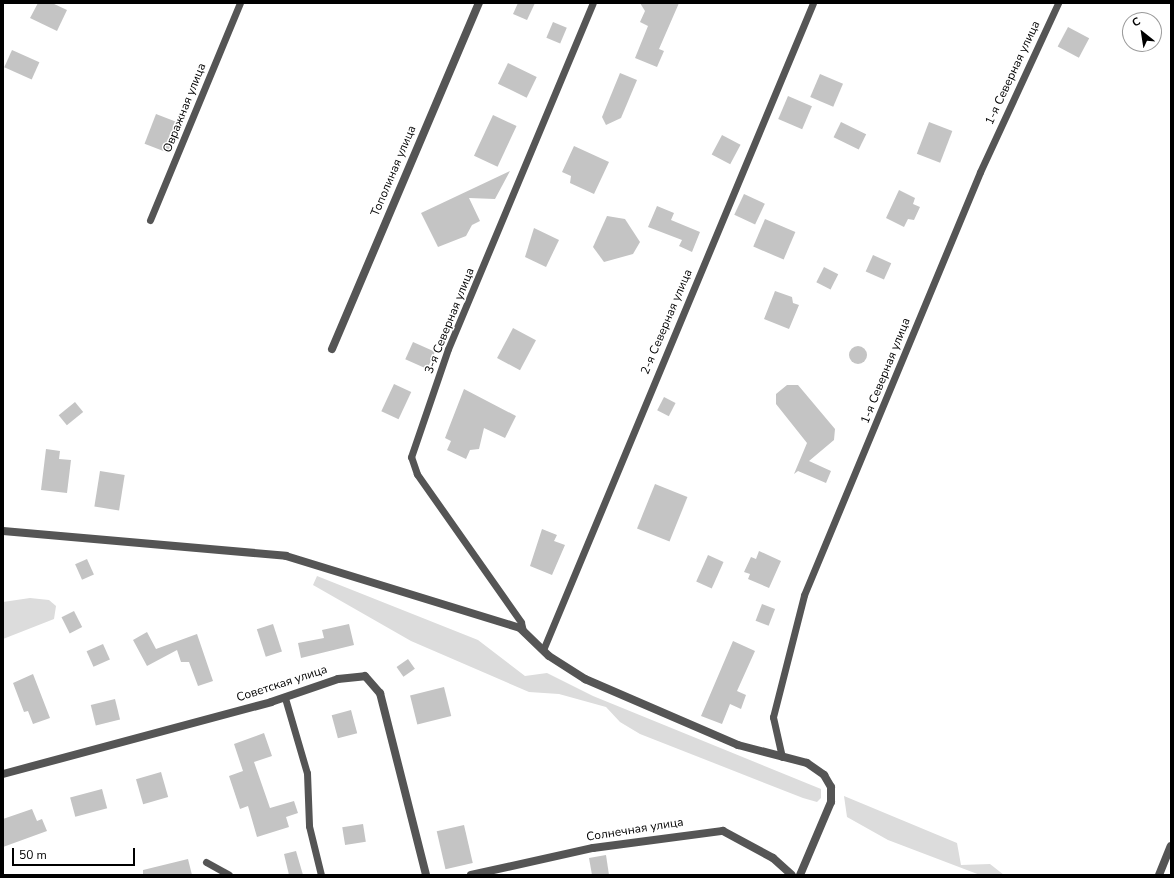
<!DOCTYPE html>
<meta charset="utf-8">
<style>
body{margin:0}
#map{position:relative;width:1174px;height:878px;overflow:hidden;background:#fff;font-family:"Nunito Sans",sans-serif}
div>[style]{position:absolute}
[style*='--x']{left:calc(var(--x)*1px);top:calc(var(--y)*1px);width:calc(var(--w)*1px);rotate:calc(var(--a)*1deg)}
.green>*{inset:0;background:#dcdcdc}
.building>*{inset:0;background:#c4c4c4;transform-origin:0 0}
.round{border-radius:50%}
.lane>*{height:7px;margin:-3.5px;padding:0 3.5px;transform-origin:3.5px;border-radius:3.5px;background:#555}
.street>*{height:8px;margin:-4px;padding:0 4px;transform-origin:4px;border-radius:4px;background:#555}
span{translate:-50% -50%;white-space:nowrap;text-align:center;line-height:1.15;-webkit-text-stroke:3px #fff;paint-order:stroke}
.street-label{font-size:12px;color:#000}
.frame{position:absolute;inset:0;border:4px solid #000;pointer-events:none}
.north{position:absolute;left:1122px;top:12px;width:40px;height:40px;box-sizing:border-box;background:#fff;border:1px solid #999;border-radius:50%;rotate:330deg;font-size:11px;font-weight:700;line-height:16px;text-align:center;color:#000}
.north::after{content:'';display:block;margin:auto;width:14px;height:18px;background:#000;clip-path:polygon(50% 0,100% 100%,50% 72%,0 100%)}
.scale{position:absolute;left:12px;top:848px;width:123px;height:18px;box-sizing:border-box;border:2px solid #000;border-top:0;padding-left:5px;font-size:12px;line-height:14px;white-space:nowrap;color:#000;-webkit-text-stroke:3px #fff;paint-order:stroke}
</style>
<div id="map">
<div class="green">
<i style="clip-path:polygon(317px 576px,478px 640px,525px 676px,547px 673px,593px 696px,821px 789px,821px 798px,817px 802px,803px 798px,640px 734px,620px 722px,606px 707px,559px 694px,529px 692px,411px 641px,313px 585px)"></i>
<i style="clip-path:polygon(30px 598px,49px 600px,56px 606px,54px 619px,3px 639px,3px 602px)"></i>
<i style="clip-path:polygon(844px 796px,957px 843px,961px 865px,990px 864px,1004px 875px,980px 875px,888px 840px,847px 817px)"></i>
</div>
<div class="building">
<i style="clip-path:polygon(38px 3px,52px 3px,67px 10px,57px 31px,30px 18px)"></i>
<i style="clip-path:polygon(518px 3px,535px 3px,527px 20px,513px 14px)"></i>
<i style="clip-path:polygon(640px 3px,679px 3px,659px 49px,664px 51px,657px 67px,635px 58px,648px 26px,640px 22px,645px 11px)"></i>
<i style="left:553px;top:22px;width:15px;height:17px;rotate:23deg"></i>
<i style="left:1068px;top:27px;width:24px;height:22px;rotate:28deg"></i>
<i style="left:12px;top:50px;width:30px;height:19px;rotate:24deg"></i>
<i style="left:508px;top:63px;width:32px;height:23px;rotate:26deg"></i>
<i style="clip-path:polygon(620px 73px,637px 80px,621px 118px,606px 125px,602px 117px)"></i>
<i style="left:820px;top:74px;width:25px;height:25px;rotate:23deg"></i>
<i style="left:788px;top:96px;width:26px;height:25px;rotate:23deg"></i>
<i style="left:156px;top:114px;width:25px;height:32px;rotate:21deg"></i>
<i style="left:493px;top:115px;width:26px;height:45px;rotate:25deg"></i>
<i style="left:841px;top:122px;width:28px;height:17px;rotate:26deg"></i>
<i style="left:929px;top:122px;width:25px;height:34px;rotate:21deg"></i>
<i style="left:722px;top:135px;width:21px;height:22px;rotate:28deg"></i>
<i style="clip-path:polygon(574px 146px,609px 162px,594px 194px,570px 183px,571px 176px,562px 172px)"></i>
<i style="clip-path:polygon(510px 171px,495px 199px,469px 198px,480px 221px,472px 225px,466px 236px,438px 247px,421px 213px)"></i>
<i style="clip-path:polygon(899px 190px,915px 198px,913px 204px,920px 207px,914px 220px,908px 219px,904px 227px,886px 218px)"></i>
<i style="left:744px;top:194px;width:23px;height:23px;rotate:25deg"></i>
<i style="clip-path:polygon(657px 206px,674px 213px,671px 220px,700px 232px,692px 252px,679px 246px,682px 240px,648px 227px)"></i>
<i style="clip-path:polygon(607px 216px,625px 219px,640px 242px,633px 254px,604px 262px,593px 247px)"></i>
<i style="left:765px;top:219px;width:33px;height:30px;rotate:23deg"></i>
<i style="clip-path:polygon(534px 228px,559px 240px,546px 267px,525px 257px)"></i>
<i style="left:873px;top:255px;width:20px;height:18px;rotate:24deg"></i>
<i style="left:824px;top:267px;width:16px;height:17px;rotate:27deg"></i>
<i style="clip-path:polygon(775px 291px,792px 297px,793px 303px,799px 305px,789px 329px,764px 319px)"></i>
<i style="left:513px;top:328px;width:26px;height:34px;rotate:28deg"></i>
<i style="left:413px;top:342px;width:24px;height:19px;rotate:24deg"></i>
<i class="round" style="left:849px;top:346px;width:18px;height:18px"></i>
<i style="left:394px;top:384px;width:19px;height:30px;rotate:25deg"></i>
<i style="clip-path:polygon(787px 385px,798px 385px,835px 429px,834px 440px,809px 461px,831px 471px,826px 483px,798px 471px,794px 474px,807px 443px,776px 404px,776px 394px)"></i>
<i style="clip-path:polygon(464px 389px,516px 416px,505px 438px,484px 428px,479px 449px,470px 450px,466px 459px,447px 450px,451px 441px,445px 438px)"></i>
<i style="left:664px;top:397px;width:13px;height:15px;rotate:27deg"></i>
<i style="left:75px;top:402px;width:13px;height:21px;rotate:51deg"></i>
<i style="clip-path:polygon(46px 449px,60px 451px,59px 459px,71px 460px,67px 493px,41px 490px)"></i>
<i style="left:100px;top:471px;width:25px;height:36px;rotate:9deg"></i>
<i style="left:655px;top:484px;width:35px;height:48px;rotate:22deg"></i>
<i style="clip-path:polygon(542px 529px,557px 535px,554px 541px,565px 545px,552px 575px,530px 566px)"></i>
<i style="clip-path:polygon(759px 551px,781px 561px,769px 588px,748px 579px,750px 574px,744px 572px,751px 557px,756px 559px)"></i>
<i style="left:708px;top:555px;width:17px;height:29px;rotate:24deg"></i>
<i style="left:87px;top:559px;width:17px;height:13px;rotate:66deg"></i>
<i style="left:762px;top:604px;width:14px;height:18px;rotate:21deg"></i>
<i style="left:74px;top:611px;width:18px;height:14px;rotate:63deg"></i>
<i style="left:273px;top:624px;width:29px;height:17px;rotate:72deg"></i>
<i style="clip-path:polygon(349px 624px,354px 645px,301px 658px,298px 643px,324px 638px,322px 630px)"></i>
<i style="clip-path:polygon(147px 632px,156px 649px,197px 634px,213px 681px,198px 686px,189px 662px,181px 662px,177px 650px,147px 666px,133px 640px)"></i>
<i style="clip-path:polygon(733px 641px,755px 651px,737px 691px,746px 695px,741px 709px,730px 704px,722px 724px,701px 716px)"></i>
<i style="left:103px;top:644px;width:17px;height:18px;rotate:66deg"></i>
<i style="left:408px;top:659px;width:12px;height:14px;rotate:55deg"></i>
<i style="clip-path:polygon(33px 674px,50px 718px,33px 724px,28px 711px,24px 712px,13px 683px)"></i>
<i style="left:444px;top:687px;width:30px;height:35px;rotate:76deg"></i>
<i style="left:115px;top:699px;width:21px;height:25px;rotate:76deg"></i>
<i style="left:351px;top:710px;width:24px;height:20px;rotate:75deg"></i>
<i style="clip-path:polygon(264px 733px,272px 756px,254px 762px,270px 808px,294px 801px,298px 813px,286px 817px,289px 827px,257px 837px,248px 806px,240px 809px,229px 776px,243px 771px,234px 744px)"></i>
<i style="left:161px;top:772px;width:26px;height:26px;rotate:74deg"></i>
<i style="left:102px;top:789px;width:20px;height:33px;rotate:75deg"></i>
<i style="clip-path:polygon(32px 809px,37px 821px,42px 819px,47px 831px,3px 847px,3px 819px)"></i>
<i style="left:363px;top:824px;width:18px;height:21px;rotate:81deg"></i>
<i style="left:464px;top:825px;width:39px;height:28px;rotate:77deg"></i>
<i style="clip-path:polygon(296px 851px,303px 875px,289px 875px,284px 854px)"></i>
<i style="clip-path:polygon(606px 855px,609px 875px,592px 875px,589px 858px)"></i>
<i style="clip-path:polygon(188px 859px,192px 875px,143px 875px,143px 870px)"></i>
</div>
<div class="lane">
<i style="--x:150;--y:220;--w:235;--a:-67.5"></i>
<i style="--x:523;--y:631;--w:9;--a:-103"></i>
<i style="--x:521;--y:622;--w:181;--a:-125.1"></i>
<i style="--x:417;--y:474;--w:18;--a:-109"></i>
<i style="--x:411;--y:457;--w:114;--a:-71.1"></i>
<i style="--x:448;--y:349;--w:375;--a:-67.3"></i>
<i style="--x:543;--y:650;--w:701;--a:-67.35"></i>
<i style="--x:285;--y:698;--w:78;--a:73.7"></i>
<i style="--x:307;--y:773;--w:53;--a:87.8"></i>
<i style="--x:309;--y:826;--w:50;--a:76.2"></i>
<i style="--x:782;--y:757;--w:41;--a:-102.7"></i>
<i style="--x:773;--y:717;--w:126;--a:-75.7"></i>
<i style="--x:804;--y:595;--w:458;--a:-67.4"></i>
<i style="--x:980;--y:172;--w:186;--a:-65.2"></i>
<i style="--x:206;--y:862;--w:26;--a:29"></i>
</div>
<div class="street">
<i style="--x:332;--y:349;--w:376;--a:-67"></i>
<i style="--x:3;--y:531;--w:284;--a:5"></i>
<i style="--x:286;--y:556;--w:245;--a:17.1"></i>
<i style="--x:520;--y:628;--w:40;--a:44"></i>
<i style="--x:549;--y:656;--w:43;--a:32.6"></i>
<i style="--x:585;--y:679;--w:167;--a:23.3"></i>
<i style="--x:738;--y:745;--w:71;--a:14.6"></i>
<i style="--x:807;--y:763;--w:21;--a:35"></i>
<i style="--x:824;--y:775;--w:14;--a:60"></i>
<i style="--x:831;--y:787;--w:15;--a:90"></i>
<i style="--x:831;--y:802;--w:79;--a:113"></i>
<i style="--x:3;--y:774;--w:278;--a:-15"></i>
<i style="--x:271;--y:702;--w:71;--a:-18.9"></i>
<i style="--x:338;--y:679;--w:27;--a:-6"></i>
<i style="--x:365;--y:676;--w:23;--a:49"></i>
<i style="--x:380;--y:693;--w:188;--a:75.8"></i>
<i style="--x:471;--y:875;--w:125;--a:-12.5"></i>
<i style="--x:593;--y:848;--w:131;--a:-7.5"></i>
<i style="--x:723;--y:831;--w:57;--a:28.4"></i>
<i style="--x:773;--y:858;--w:25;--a:42"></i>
<i style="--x:1159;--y:875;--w:31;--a:-68"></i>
</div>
<div class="street-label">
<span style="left:1013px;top:73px;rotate:-65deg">1-я Северная улица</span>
<span style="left:185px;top:108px;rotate:-68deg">Овражная улица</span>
<span style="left:394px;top:171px;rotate:-67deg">Тополиная улица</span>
<span style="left:450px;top:321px;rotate:-68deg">3-я Северная улица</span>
<span style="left:667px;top:322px;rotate:-67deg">2-я Северная улица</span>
<span style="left:886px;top:371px;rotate:-68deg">1-я Северная улица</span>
<span style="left:282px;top:684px;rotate:-18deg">Советская улица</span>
<span style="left:635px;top:830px;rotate:-9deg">Солнечная улица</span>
</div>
<div class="frame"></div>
<div class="north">С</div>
<div class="scale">50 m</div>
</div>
